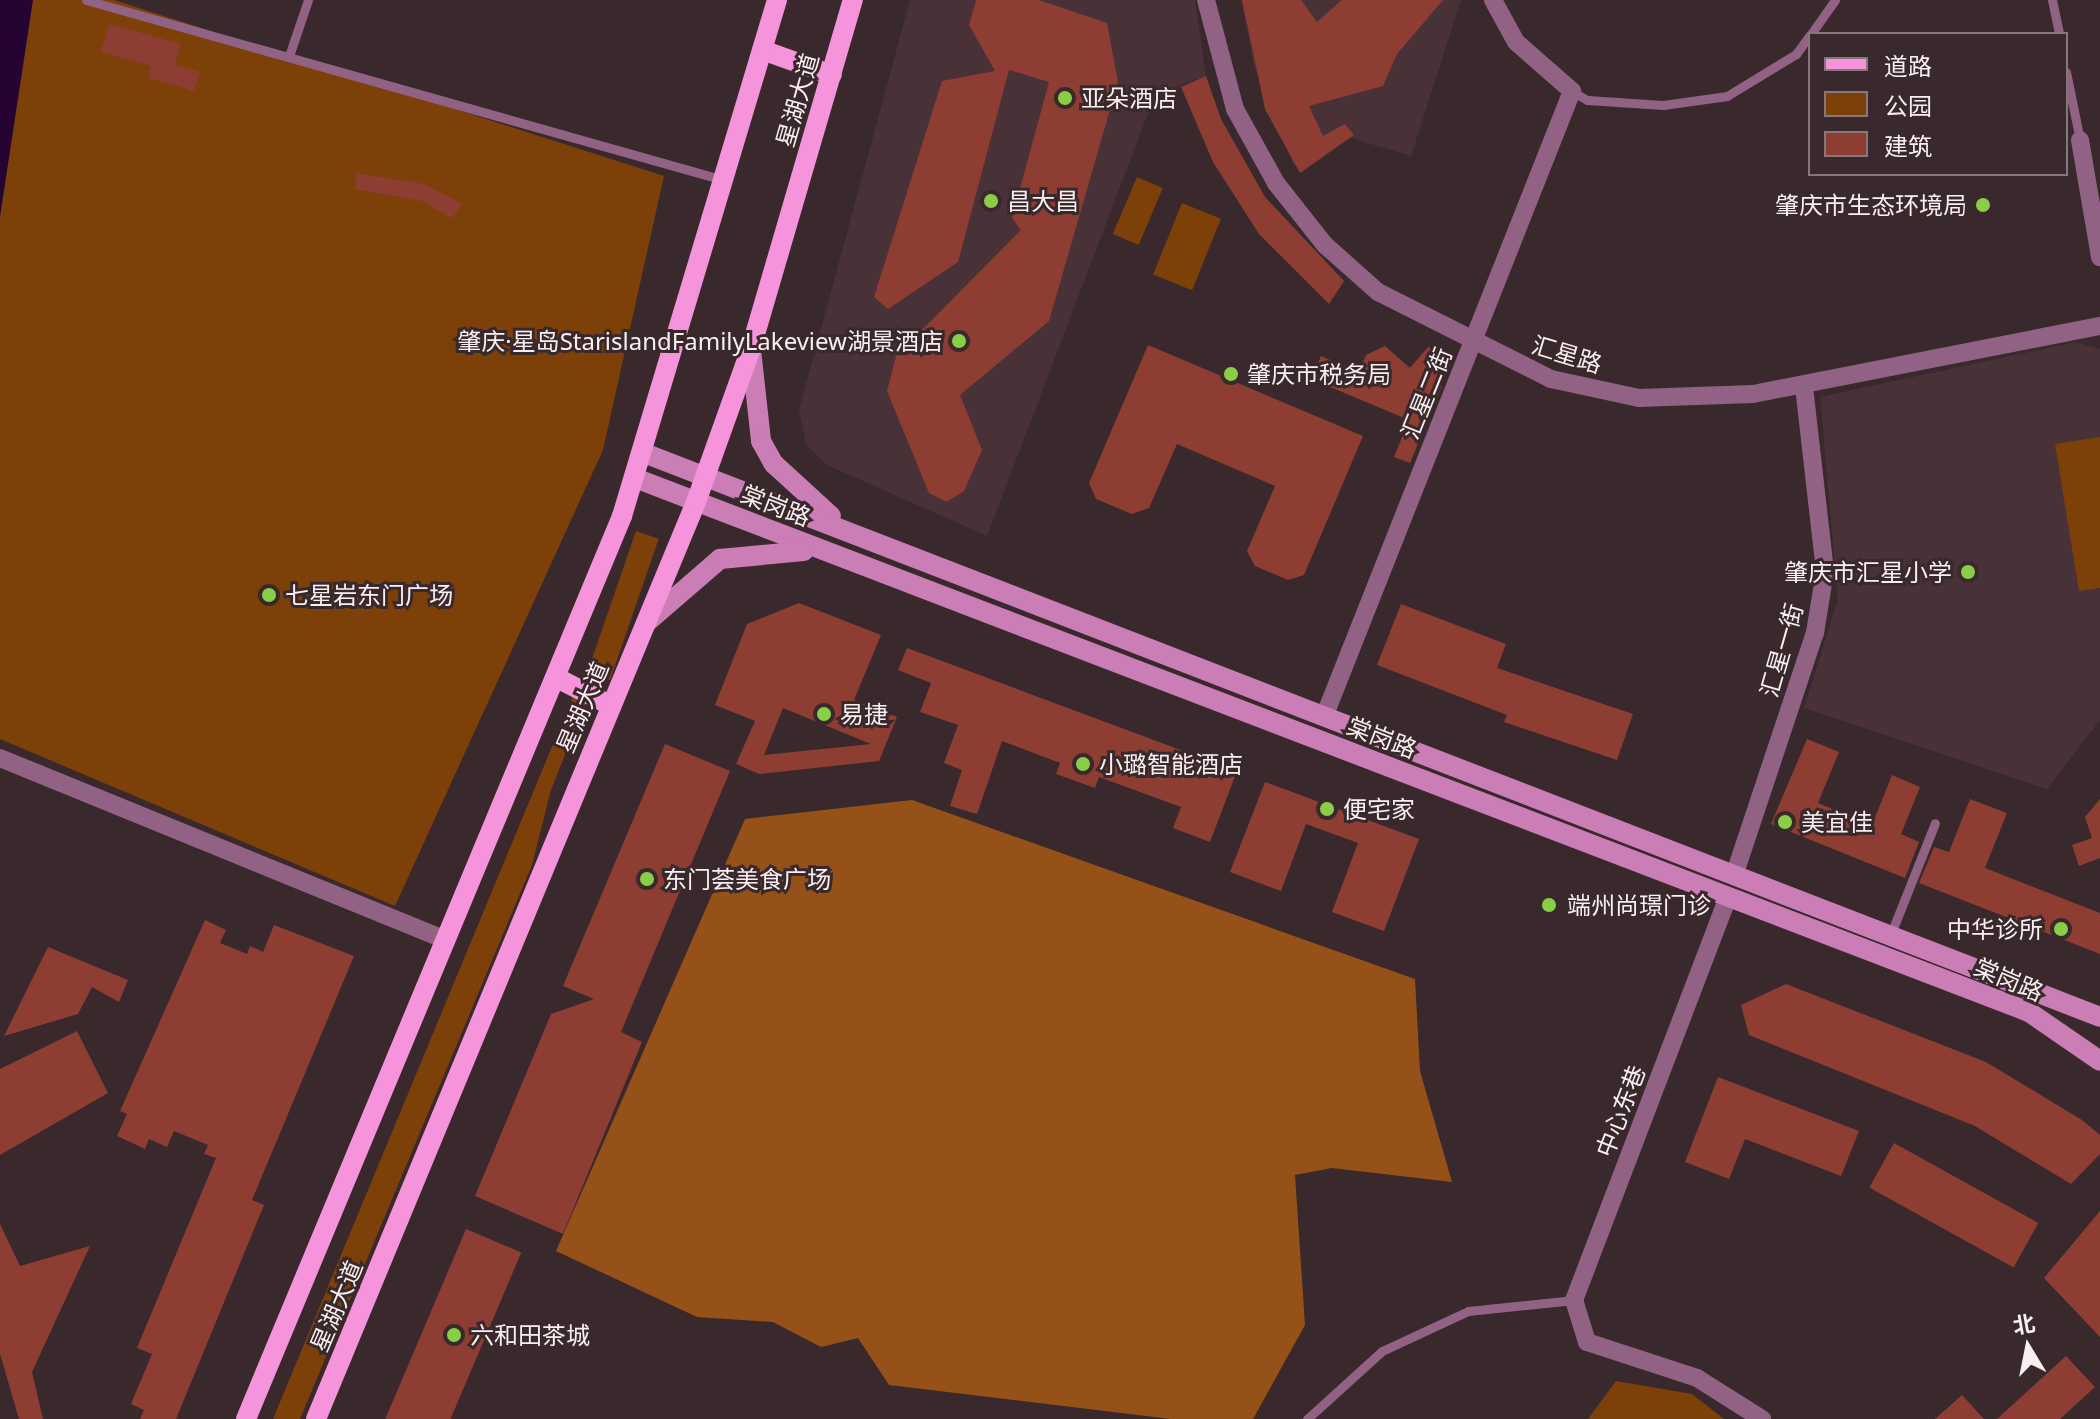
<!DOCTYPE html>
<meta charset="utf-8">
<style>
body{margin:0}
#map{position:relative;width:2100px;height:1419px;overflow:hidden;background:#39292c;font-family:"Noto Sans","Noto Sans SC",sans-serif}
div>[style]{position:absolute}
[style*='--x']{left:calc(var(--x)*1px);top:calc(var(--y)*1px);width:calc(var(--w)*1px);rotate:calc(var(--a)*1deg)}
.built>*{inset:0;background:#483137}
.green>*{inset:0;background:#7e4009;transform-origin:0 0}
.forest>*{inset:0;background:#965119}
.water>*{inset:0;background:#250434}
.building>*{inset:0;background:#8e3d33;transform-origin:0 0}
.service>*{height:9px;margin:-4.5px;padding:0 4.5px;transform-origin:4.5px;border-radius:4.5px;background:#926284}
.minor>*{height:18px;margin:-9px;padding:0 9px;transform-origin:9px;border-radius:9px;background:#926284}
.secondary>*{height:20px;margin:-10px;padding:0 10px;transform-origin:10px;border-radius:10px;background:#ca7eb5}
.primary>*{height:20px;margin:-10px;padding:0 10px;transform-origin:10px;border-radius:10px;background:#f593db}
.dots>*{width:22px;height:22px;translate:-50% -50%;box-sizing:border-box;border:4px solid #39292c;border-radius:50%}
span{translate:-50% -50%;white-space:nowrap;text-align:center;line-height:1.15;-webkit-text-stroke:6px #39292c;paint-order:stroke}
.poi-label{font-size:24px;color:#f9eef0}
.left{translate:0 -50%;text-align:left}
.right{translate:-100% -50%;text-align:right}
.street-label{font-size:24px;color:#f9eef0}
.legend{position:absolute;left:1808px;top:32px;width:260px;height:144px;box-sizing:border-box;background:#39292c;border:2px solid #86787a;margin:0;padding:10px 14px;list-style:none;font-size:24px;color:#f9eef0}
.legend li{display:flex;align-items:center;gap:16px;height:40px}
.legend b{width:40px;border:2px solid #86787a}
.north{position:absolute;left:1988px;top:1307px;width:80px;height:80px;-webkit-text-stroke:6px #39292c;paint-order:stroke;rotate:350deg;font-size:22px;font-weight:700;line-height:32px;text-align:center;color:#f9eef0}
.north::after{content:'';display:block;margin:auto;width:28px;height:36px;background:#f9eef0;clip-path:polygon(50% 0,100% 100%,50% 72%,0 100%)}
</style>
<div id="map">
<div class="built">
<i style="clip-path:polygon(910px 0,1195px 0,1206px 76px,1155px 95px,987px 536px,827px 465px,806px 444px,799px 410px)"></i>
<i style="clip-path:polygon(1241px 0,1461px 0,1411px 156px,1351px 138px,1294px 166px,1254px 66px)"></i>
<i style="clip-path:polygon(2076px 342px,2100px 349px,2100px 720px,2047px 789px,1804px 708px,1838px 599px,1820px 397px)"></i>
</div>
<div class="green">
<i style="clip-path:polygon(0 0,114px 0,664px 176px,603px 450px,395px 906px,0 739px)"></i>
<i style="left:1137px;top:177px;width:28px;height:62px;rotate:23deg"></i>
<i style="left:1182px;top:203px;width:42px;height:77px;rotate:22deg"></i>
<i style="clip-path:polygon(2100px 437px,2100px 588px,2079px 591px,2055px 444px)"></i>
<i style="left:636px;top:531px;width:24px;height:149px;rotate:19deg"></i>
<i style="clip-path:polygon(573px 696px,586px 702px,551px 790px,532px 865px,300px 1419px,273px 1419px)"></i>
<i style="clip-path:polygon(1616px 1381px,1692px 1394px,1724px 1419px,1588px 1419px)"></i>
</div>
<div class="forest">
<i style="clip-path:polygon(912px 800px,1415px 979px,1420px 1071px,1452px 1182px,1332px 1168px,1295px 1175px,1305px 1325px,1253px 1419px,1171px 1419px,889px 1385px,858px 1338px,821px 1347px,773px 1322px,697px 1317px,556px 1251px,745px 819px)"></i>
</div>
<div class="water">
<i style="clip-path:polygon(0 0,33px 0,0 217px)"></i>
</div>
<div class="building">
<i style="clip-path:polygon(976px 0,1039px 0,1107px 23px,1118px 82px,1049px 321px,960px 395px,982px 450px,964px 491px,947px 502px,929px 493px,887px 391px,896px 356px,1021px 230px,1012px 218px,1049px 82px,1009px 70px,958px 262px,888px 309px,874px 297px,942px 81px,995px 71px,969px 25px)"></i>
<i style="clip-path:polygon(1242px 0,1301px 0,1317px 22px,1342px 0,1443px 0,1397px 54px,1383px 86px,1309px 106px,1323px 136px,1345px 124px,1354px 135px,1300px 173px,1265px 109px)"></i>
<i style="clip-path:polygon(109px 24px,181px 44px,175px 65px,200px 72px,194px 91px,148px 78px,151px 66px,101px 52px)"></i>
<i style="clip-path:polygon(1206px 76px,1221px 119px,1265px 197px,1344px 281px,1329px 304px,1259px 234px,1213px 162px,1181px 87px)"></i>
<i style="clip-path:polygon(356px 173px,424px 184px,462px 204px,452px 218px,422px 201px,355px 189px)"></i>
<i style="clip-path:polygon(1148px 345px,1363px 436px,1304px 575px,1288px 580px,1255px 566px,1247px 551px,1275px 486px,1177px 444px,1149px 508px,1132px 514px,1096px 499px,1089px 483px)"></i>
<i style="clip-path:polygon(1385px 346px,1410px 368px,1429px 346px,1440px 371px,1442px 386px,1410px 463px,1394px 457px,1409px 420px,1311px 379px,1321px 356px,1359px 372px,1366px 355px)"></i>
<i style="clip-path:polygon(evenodd,799px 603px,881px 635px,854px 700px,897px 717px,879px 761px,759px 774px,736px 764px,755px 721px,715px 705px,747px 624px,799px 603px,783px 708px,871px 744px,764px 755px,783px 708px)"></i>
<i style="clip-path:polygon(1401px 604px,1506px 644px,1497px 668px,1633px 714px,1617px 760px,1504px 722px,1507px 715px,1377px 665px)"></i>
<i style="clip-path:polygon(907px 648px,1237px 771px,1210px 842px,1173px 828px,1181px 807px,1099px 777px,1095px 788px,1056px 774px,1060px 763px,1002px 741px,977px 814px,950px 806px,962px 770px,944px 763px,958px 725px,920px 712px,931px 683px,898px 670px)"></i>
<i style="clip-path:polygon(1807px 739px,1839px 752px,1818px 803px,1872px 825px,1892px 775px,1920px 787px,1901px 834px,1919px 842px,1905px 878px,1771px 824px)"></i>
<i style="clip-path:polygon(665px 744px,730px 771px,621px 1032px,642px 1042px,563px 1234px,475px 1196px,551px 1014px,594px 999px,563px 986px)"></i>
<i style="clip-path:polygon(1265px 782px,1419px 839px,1384px 931px,1332px 912px,1358px 843px,1306px 824px,1281px 891px,1230px 872px)"></i>
<i style="clip-path:polygon(1970px 799px,2007px 813px,1985px 868px,2100px 913px,2100px 954px,1919px 883px,1934px 847px,1949px 852px)"></i>
<i style="clip-path:polygon(2100px 799px,2100px 858px,2079px 866px,2072px 845px,2092px 838px,2085px 817px)"></i>
<i style="clip-path:polygon(205px 920px,226px 930px,220px 943px,247px 954px,250px 946px,263px 952px,274px 925px,354px 956px,252px 1200px,264px 1205px,176px 1419px,140px 1419px,144px 1410px,131px 1404px,152px 1354px,137px 1348px,216px 1158px,204px 1154px,208px 1145px,174px 1131px,167px 1147px,149px 1139px,145px 1149px,117px 1136px,127px 1114px,120px 1111px)"></i>
<i style="clip-path:polygon(48px 947px,128px 980px,119px 1002px,92px 987px,78px 1014px,4px 1036px)"></i>
<i style="clip-path:polygon(1786px 984px,1986px 1062px,2082px 1120px,2100px 1135px,2100px 1154px,2071px 1184px,1975px 1126px,1749px 1035px,1741px 1005px)"></i>
<i style="clip-path:polygon(77px 1031px,108px 1093px,0 1155px,0 1069px)"></i>
<i style="clip-path:polygon(1718px 1077px,1859px 1131px,1841px 1176px,1745px 1139px,1729px 1179px,1685px 1162px)"></i>
<i style="left:1894px;top:1143px;width:165px;height:51px;rotate:29deg"></i>
<i style="clip-path:polygon(2100px 1211px,2100px 1337px,2044px 1278px)"></i>
<i style="clip-path:polygon(0 1224px,20px 1266px,90px 1246px,32px 1372px,43px 1419px,19px 1419px,0 1354px)"></i>
<i style="left:466px;top:1229px;width:60px;height:206px;rotate:23deg"></i>
<i style="clip-path:polygon(2066px 1356px,2095px 1387px,2060px 1419px,1997px 1419px)"></i>
<i style="clip-path:polygon(1962px 1395px,1984px 1419px,1935px 1419px)"></i>
</div>
<div class="service">
<i style="--x:86;--y:0;--w:663;--a:15.76"></i>
<i style="--x:2052;--y:0;--w:35;--a:78"></i>
<i style="--x:1811;--y:34;--w:42;--a:-54.8"></i>
<i style="--x:289;--y:56;--w:59;--a:-71.3"></i>
<i style="--x:2066;--y:72;--w:69;--a:78.4"></i>
<i style="--x:1572;--y:91;--w:17;--a:31"></i>
<i style="--x:1587;--y:100;--w:76;--a:3.8"></i>
<i style="--x:1663;--y:105;--w:65;--a:-8"></i>
<i style="--x:1727;--y:96;--w:81;--a:-31.3"></i>
<i style="--x:1796;--y:54;--w:24;--a:-54"></i>
<i style="--x:1892;--y:931;--w:116;--a:-68.3"></i>
<i style="--x:1307;--y:1419;--w:101;--a:-42.2"></i>
<i style="--x:1382;--y:1351;--w:95;--a:-24.9"></i>
<i style="--x:1468;--y:1311;--w:107;--a:-5.9"></i>
</div>
<div class="minor">
<i style="--x:1206;--y:0;--w:113;--a:75.1"></i>
<i style="--x:1235;--y:109;--w:85;--a:61"></i>
<i style="--x:1276;--y:183;--w:79;--a:51.7"></i>
<i style="--x:1325;--y:245;--w:71;--a:41.6"></i>
<i style="--x:1378;--y:292;--w:194;--a:26.7"></i>
<i style="--x:1551;--y:379;--w:90;--a:12.2"></i>
<i style="--x:1639;--y:398;--w:114;--a:-2"></i>
<i style="--x:1753;--y:394;--w:354;--a:-11.1"></i>
<i style="--x:2080;--y:140;--w:119;--a:80.3"></i>
<i style="--x:1326;--y:712;--w:668;--a:-68.39"></i>
<i style="--x:1572;--y:91;--w:74;--a:-138.8"></i>
<i style="--x:1516;--y:42;--w:48;--a:-118.7"></i>
<i style="--x:0;--y:758;--w:482;--a:22.2"></i>
<i style="--x:1736;--y:870;--w:250;--a:-71.6"></i>
<i style="--x:1815;--y:633;--w:63;--a:-80.8"></i>
<i style="--x:1825;--y:571;--w:184;--a:-96.5"></i>
<i style="--x:1728;--y:897;--w:431;--a:110.9"></i>
<i style="--x:1574;--y:1300;--w:44;--a:72.8"></i>
<i style="--x:1587;--y:1342;--w:116;--a:18.1"></i>
<i style="--x:1697;--y:1378;--w:77;--a:32.2"></i>
</div>
<div class="secondary">
<i style="--x:751;--y:350;--w:92;--a:83.7"></i>
<i style="--x:761;--y:441;--w:26;--a:61"></i>
<i style="--x:774;--y:464;--w:77;--a:42.4"></i>
<i style="--x:644;--y:453;--w:1561;--a:21.17"></i>
<i style="--x:635;--y:478;--w:1493;--a:20.96"></i>
<i style="--x:2029;--y:1012;--w:86;--a:34.6"></i>
<i style="--x:646;--y:623;--w:98;--a:-40.9"></i>
<i style="--x:720;--y:559;--w:84;--a:-5.4"></i>
</div>
<div class="primary">
<i style="--x:762;--y:50;--w:74;--a:19.7"></i>
<i style="--x:557;--y:678;--w:59;--a:27"></i>
<i style="--x:246;--y:1419;--w:978;--a:-67.39"></i>
<i style="--x:622;--y:516;--w:539;--a:-73.28"></i>
<i style="--x:316;--y:1419;--w:993;--a:-67.49"></i>
<i style="--x:696;--y:502;--w:164;--a:-70.3"></i>
<i style="--x:751;--y:348;--w:363;--a:-73.7"></i>
</div>
<div class="dots">
<i style="left:1065px;top:98px;background:#8ace47"></i>
<i style="left:991px;top:201px;background:#8ace47"></i>
<i style="left:1983px;top:205px;background:#8ace47"></i>
<i style="left:959px;top:341px;background:#8ace47"></i>
<i style="left:1231px;top:374px;background:#8ace47"></i>
<i style="left:1968px;top:572px;background:#8ace47"></i>
<i style="left:269px;top:595px;background:#8ace47"></i>
<i style="left:824px;top:714px;background:#8ace47"></i>
<i style="left:1083px;top:764px;background:#8ace47"></i>
<i style="left:1327px;top:809px;background:#8ace47"></i>
<i style="left:1785px;top:822px;background:#8ace47"></i>
<i style="left:647px;top:879px;background:#8ace47"></i>
<i style="left:1549px;top:905px;background:#8ace47"></i>
<i style="left:2061px;top:929px;background:#8ace47"></i>
<i style="left:454px;top:1335px;background:#8ace47"></i>
</div>
<div class="poi-label">
<span class="left" style="left:1081px;top:98px">亚朵酒店</span>
<span class="left" style="left:1007px;top:201px">昌大昌</span>
<span class="right" style="left:1967px;top:205px">肇庆市生态环境局</span>
<span class="right" style="left:943px;top:341px">肇庆·星岛StarislandFamilyLakeview湖景酒店</span>
<span class="left" style="left:1247px;top:374px">肇庆市税务局</span>
<span class="right" style="left:1952px;top:572px">肇庆市汇星小学</span>
<span class="left" style="left:285px;top:595px">七星岩东门广场</span>
<span class="left" style="left:840px;top:714px">易捷</span>
<span class="left" style="left:1099px;top:764px">小璐智能酒店</span>
<span class="left" style="left:1343px;top:809px">便宅家</span>
<span class="left" style="left:1801px;top:822px">美宜佳</span>
<span class="left" style="left:663px;top:879px">东门荟美食广场</span>
<span class="left" style="left:1567px;top:905px">端州尚璟门诊</span>
<span class="right" style="left:2043px;top:929px">中华诊所</span>
<span class="left" style="left:470px;top:1335px">六和田茶城</span>
</div>
<div class="street-label">
<span style="left:797px;top:100px;rotate:-74deg">星湖大道</span>
<span style="left:1567px;top:354px;rotate:17deg">汇星路</span>
<span style="left:1426px;top:393px;rotate:-68deg">汇星二街</span>
<span style="left:776px;top:505px;rotate:21deg">棠岗路</span>
<span style="left:1781px;top:650px;rotate:-74deg">汇星一街</span>
<span style="left:582px;top:707px;rotate:-67deg">星湖大道</span>
<span style="left:1382px;top:737px;rotate:21deg">棠岗路</span>
<span style="left:2009px;top:979px;rotate:23deg">棠岗路</span>
<span style="left:1620px;top:1111px;rotate:-69deg">中心东巷</span>
<span style="left:336px;top:1306px;rotate:-67deg">星湖大道</span>
</div>
<ul class="legend">
<li><b style="height:10px;background:#f593db"></b>道路</li>
<li><b style="height:22px;background:#7e4009"></b>公园</li>
<li><b style="height:22px;background:#8e3d33"></b>建筑</li>
</ul>
<div class="north">北</div>
</div>
